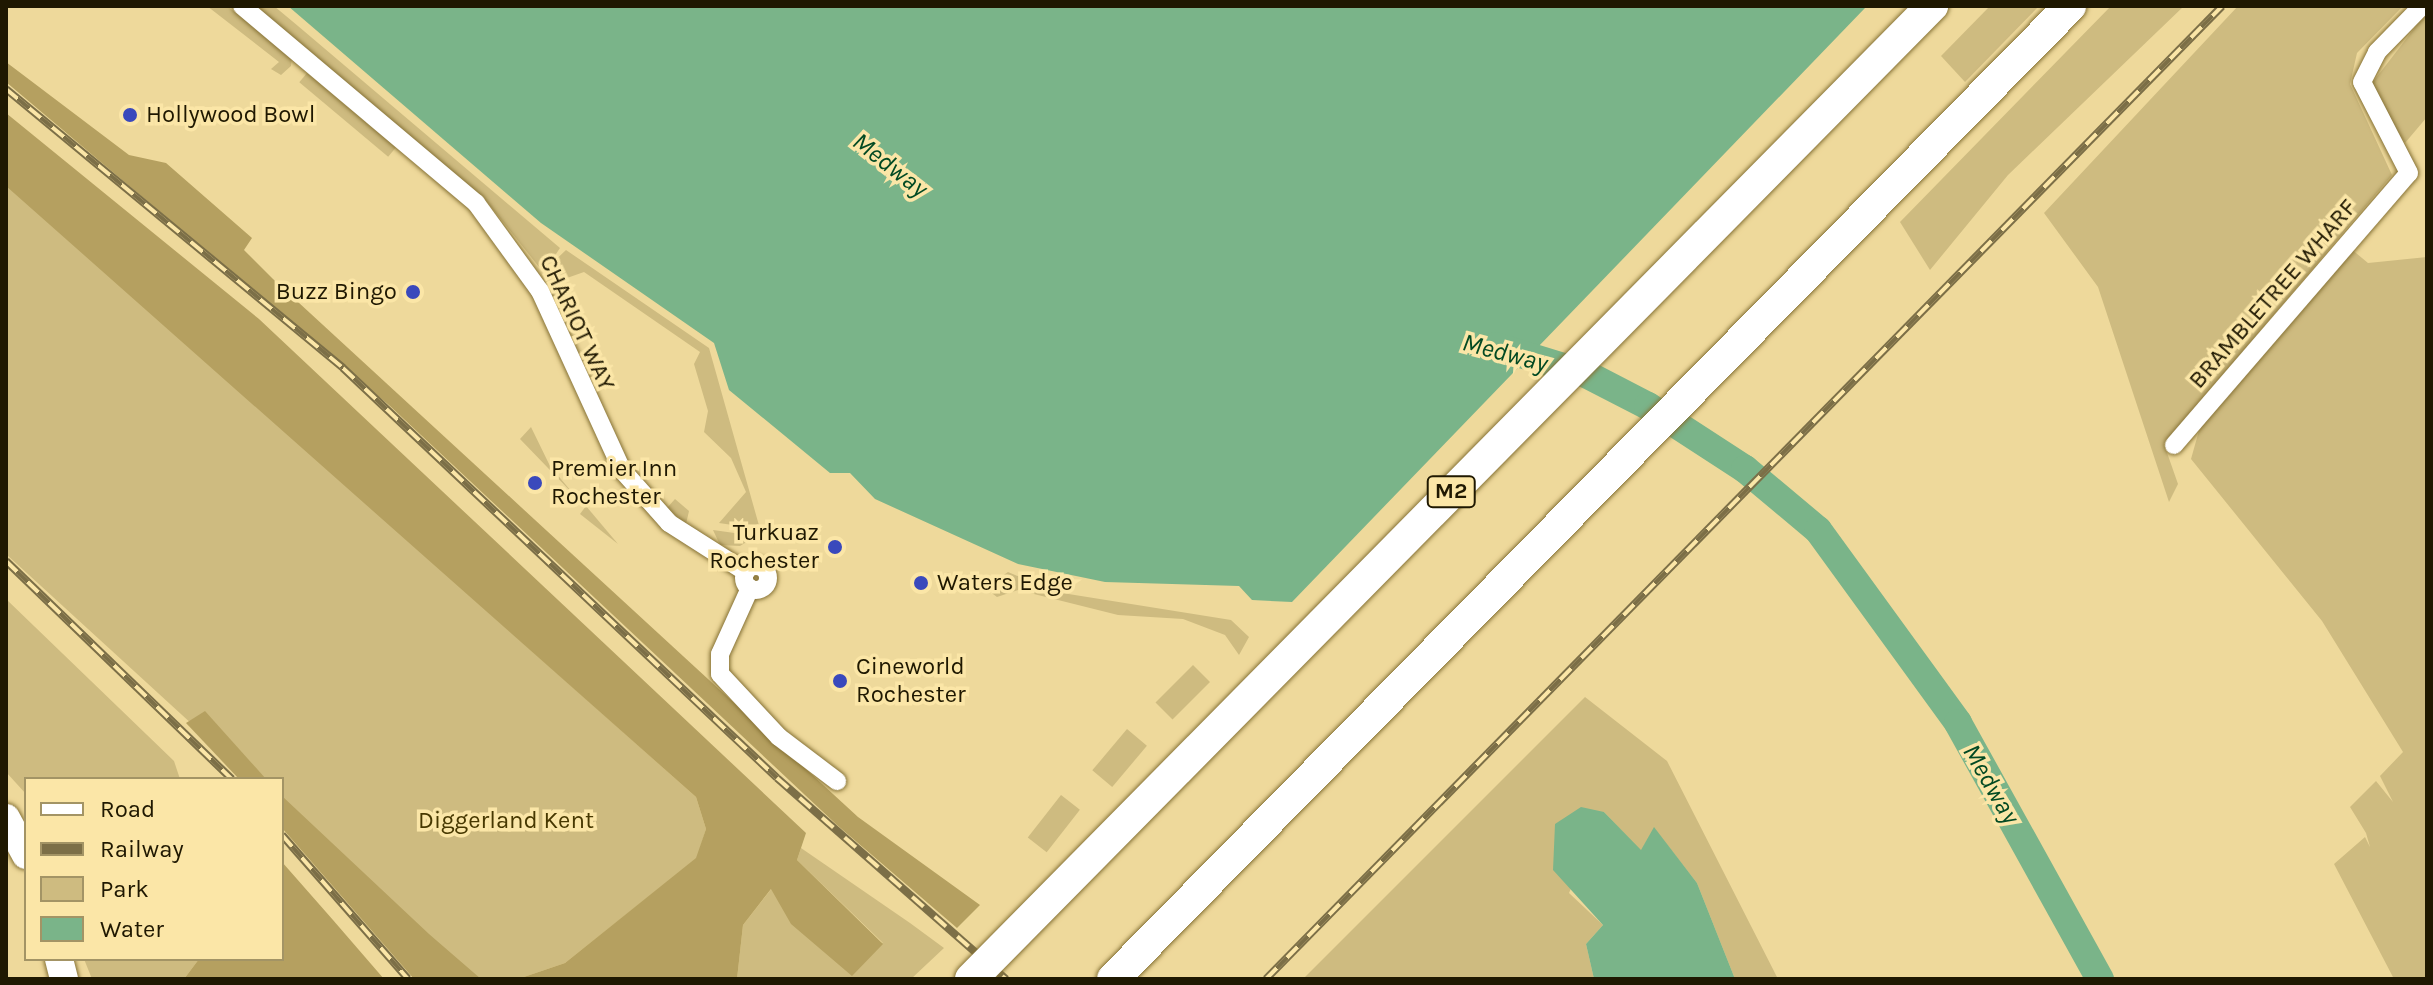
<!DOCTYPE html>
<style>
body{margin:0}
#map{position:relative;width:2433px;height:985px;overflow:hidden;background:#eed99b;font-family:Karla,sans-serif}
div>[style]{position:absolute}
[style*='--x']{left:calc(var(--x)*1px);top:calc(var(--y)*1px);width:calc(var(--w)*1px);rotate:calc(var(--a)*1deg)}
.green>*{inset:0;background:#cebb80;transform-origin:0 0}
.forest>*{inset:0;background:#b5a060}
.water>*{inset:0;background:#7ab489}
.river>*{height:28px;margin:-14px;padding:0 14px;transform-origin:14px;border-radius:14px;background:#7ab489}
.roads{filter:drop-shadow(0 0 2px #867236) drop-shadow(0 0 2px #867236)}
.minor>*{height:18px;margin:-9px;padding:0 9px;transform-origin:9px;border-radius:9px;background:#fff}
.minor>.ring{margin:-9px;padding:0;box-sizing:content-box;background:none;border:18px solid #fff;border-radius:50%}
.primary>*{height:28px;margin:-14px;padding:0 14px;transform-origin:14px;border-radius:14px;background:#fff}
.motorway>*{height:32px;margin:-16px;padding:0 16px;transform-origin:16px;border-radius:16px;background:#fff}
.rail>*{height:8px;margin-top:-4px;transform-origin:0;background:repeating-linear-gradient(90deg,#fbe6a7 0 15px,#7c6f47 0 30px);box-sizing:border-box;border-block:2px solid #7c6f47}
.bridges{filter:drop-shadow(0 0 2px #867236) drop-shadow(0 0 2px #867236)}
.motorway-bridge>*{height:32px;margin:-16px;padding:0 16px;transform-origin:16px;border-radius:16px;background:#fff}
.dots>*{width:22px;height:22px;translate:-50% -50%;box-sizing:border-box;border:4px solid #fbe6a7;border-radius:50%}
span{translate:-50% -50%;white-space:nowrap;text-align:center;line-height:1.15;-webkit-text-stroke:7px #fbe6a7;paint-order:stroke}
.shield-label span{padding:2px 6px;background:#fbe6a7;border:2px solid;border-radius:6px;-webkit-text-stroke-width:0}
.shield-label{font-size:22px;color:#1f1801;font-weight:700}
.poi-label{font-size:24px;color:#1f1801}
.left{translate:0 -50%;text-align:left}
.right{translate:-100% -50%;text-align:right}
.street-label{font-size:24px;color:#1f1801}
.park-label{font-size:24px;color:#473801}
.water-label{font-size:26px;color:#034a23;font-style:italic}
.frame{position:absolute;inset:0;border:8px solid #1f1801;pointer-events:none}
.legend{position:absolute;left:24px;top:777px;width:260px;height:184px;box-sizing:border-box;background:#fbe6a7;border:2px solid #a39465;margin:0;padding:10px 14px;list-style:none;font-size:24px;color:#1f1801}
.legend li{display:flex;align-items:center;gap:16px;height:40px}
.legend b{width:40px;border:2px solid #a39465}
</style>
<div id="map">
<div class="green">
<i style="clip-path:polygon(207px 6px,227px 6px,292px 56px,291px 66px,281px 75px,271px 69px,279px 62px)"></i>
<i style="clip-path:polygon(255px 6px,274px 6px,298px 26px,560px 248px,554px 257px,539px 267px,484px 198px)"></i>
<i style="clip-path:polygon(1990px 6px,2039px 6px,1965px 82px,1941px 56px)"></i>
<i style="clip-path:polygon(2111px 6px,2184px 6px,2008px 175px,1930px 270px,1900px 222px)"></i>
<i style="clip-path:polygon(2238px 6px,2403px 6px,2357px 53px,2350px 84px,2392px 175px,2164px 444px,2178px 484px,2169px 502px,2098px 287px,2044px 213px)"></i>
<i style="clip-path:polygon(2427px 12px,2427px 117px,2405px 143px,2369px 87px)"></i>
<i style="left:307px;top:73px;width:116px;height:12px;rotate:40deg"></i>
<i style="clip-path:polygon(6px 183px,696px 797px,706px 829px,697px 858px,565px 963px,518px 979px,460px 979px,282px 808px,282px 779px,252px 779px,6px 554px)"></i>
<i style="clip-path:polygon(2350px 248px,2368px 263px,2427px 257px,2427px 979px,2394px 979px,2334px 864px,2365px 837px,2370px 847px,2366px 833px,2350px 807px,2376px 781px,2393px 802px,2380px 776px,2403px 752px,2322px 621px,2191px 459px,2200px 427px)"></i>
<i style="clip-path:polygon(566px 250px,709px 348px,760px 529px,719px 523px,746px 492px,731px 458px,704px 432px,708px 411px,694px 364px,700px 352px,584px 272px,550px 284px,545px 270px)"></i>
<i style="clip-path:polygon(531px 427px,550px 466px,576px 497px,520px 439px)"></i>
<i style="clip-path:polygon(675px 499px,689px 511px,686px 524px,667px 508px)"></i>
<i style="clip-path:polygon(586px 506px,618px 544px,580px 514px)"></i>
<i style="clip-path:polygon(713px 530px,756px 536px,740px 546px,720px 545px)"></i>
<i style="clip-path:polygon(1008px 572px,1056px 592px,1231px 620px,1249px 637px,1239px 655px,1225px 635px,1183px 619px,1118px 615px,1018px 590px,997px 597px,985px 588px)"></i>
<i style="clip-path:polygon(6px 599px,174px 761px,180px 779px,26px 779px,26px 794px,6px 772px)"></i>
<i style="left:1193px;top:665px;width:24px;height:53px;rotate:45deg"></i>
<i style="clip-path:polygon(1585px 697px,1667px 761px,1778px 979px,1735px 979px,1697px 883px,1654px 828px,1641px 851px,1604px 812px,1569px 893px,1603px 925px,1586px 944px,1594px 979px,1303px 979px)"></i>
<i style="left:1127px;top:729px;width:26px;height:54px;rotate:40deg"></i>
<i style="left:1061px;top:795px;width:24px;height:54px;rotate:38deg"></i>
<i style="clip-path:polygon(801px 848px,910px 923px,944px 948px,911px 979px,737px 979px,743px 925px,772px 888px,792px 924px,883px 943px,797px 860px)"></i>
<i style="clip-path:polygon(84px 959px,199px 959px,184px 979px,92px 979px)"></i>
</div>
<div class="forest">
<i style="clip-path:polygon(6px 62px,129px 155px,166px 163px,252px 238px,244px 250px,273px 279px,858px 817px,980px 905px,957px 928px,837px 825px,390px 406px,6px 82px)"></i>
<i style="clip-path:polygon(6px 113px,259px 319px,806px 833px,797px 860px,883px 944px,852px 976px,791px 924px,771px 889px,743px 925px,737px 979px,518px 979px,565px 963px,696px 858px,706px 829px,696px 797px,6px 186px)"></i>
<i style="clip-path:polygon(205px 711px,266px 779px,239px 779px,186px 723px)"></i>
<i style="clip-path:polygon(282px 796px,429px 934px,481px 979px,414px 979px,282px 828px)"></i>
<i style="clip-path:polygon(282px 862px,333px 920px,384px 979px,184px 979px,199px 959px,282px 959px)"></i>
</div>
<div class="water">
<i style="clip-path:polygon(288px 6px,1864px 6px,1865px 8px,1292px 602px,1252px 600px,1239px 586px,1105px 582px,1018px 564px,875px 499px,850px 473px,830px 473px,729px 390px,714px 343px,541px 223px)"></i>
<i style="clip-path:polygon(1581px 807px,1604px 812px,1641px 850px,1654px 827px,1697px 883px,1735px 979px,1594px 979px,1586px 944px,1603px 925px,1553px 870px,1555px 824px)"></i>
</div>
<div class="river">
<i style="--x:1495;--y:346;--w:95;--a:17.1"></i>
<i style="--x:1586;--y:374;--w:70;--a:27.3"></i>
<i style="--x:1648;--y:406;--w:116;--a:33"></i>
<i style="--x:1745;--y:469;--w:95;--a:39.9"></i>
<i style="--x:1818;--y:530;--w:238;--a:54"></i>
<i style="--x:1958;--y:723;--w:293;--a:61"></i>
</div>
<div class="roads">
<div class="minor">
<i style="--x:242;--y:6;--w:306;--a:40.1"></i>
<i style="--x:476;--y:203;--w:109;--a:54"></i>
<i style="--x:540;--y:291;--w:197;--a:65.4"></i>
<i style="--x:622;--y:470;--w:71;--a:48.4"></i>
<i style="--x:669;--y:523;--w:91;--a:32.5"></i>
<i style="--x:2174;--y:445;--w:359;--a:-49.2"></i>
<i style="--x:2409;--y:173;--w:102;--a:-117.3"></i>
<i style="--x:2362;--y:82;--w:34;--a:-63"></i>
<i style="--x:2377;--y:52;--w:64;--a:-45.6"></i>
<i class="ring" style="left:744px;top:566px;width:6px;height:6px"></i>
<i style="--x:750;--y:588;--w:72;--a:114.4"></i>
<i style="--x:720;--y:654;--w:20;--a:90"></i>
<i style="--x:720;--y:674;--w:86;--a:46.9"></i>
<i style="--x:779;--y:737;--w:73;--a:37.2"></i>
</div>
<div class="primary">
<i style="--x:6;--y:818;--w:42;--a:61.6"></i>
<i style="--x:59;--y:959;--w:21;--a:76"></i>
</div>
<div class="motorway">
<i style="--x:1113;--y:979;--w:1365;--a:-45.47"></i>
</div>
</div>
<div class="rail">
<i style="--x:6;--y:89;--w:438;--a:39.6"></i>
<i style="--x:343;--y:368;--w:597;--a:43.37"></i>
<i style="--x:777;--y:778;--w:305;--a:41.3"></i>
<i style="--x:6;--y:561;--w:314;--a:44"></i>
<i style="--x:282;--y:835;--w:191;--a:48.8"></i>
<i style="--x:1266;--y:979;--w:1364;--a:-45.5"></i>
</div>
<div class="bridges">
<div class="motorway-bridge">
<i style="--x:971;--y:979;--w:1368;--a:-45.36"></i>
</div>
</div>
<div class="dots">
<i style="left:130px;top:115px;background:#3a49bc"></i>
<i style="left:413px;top:292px;background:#3a49bc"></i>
<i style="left:535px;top:483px;background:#3a49bc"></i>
<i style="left:835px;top:547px;background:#3a49bc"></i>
<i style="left:921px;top:583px;background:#3a49bc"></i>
<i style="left:840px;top:681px;background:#3a49bc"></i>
</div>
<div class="shield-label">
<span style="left:1451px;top:492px">M2</span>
</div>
<div class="poi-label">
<span class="left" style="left:146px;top:115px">Hollywood Bowl</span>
<span class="right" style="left:397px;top:292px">Buzz Bingo</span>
<span class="left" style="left:551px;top:483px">Premier Inn<br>Rochester</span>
<span class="right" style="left:819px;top:547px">Turkuaz<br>Rochester</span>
<span class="left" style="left:937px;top:583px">Waters Edge</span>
<span class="left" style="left:856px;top:681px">Cineworld<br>Rochester</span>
</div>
<div class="street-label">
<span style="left:2273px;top:294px;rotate:-49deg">BRAMBLETREE WHARF</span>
<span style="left:577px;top:323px;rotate:65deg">CHARIOT WAY</span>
</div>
<div class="park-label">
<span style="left:506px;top:821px">Diggerland Kent</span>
</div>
<div class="water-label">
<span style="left:890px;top:165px;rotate:38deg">Medway</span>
<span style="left:1505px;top:353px;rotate:15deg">Medway</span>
<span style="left:1991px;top:784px;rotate:60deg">Medway</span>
</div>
<div class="frame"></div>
<ul class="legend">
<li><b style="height:10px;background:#fff"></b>Road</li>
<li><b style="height:10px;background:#7c6f47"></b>Railway</li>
<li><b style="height:22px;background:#cebb80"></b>Park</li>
<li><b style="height:22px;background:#7ab489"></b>Water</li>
</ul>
</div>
